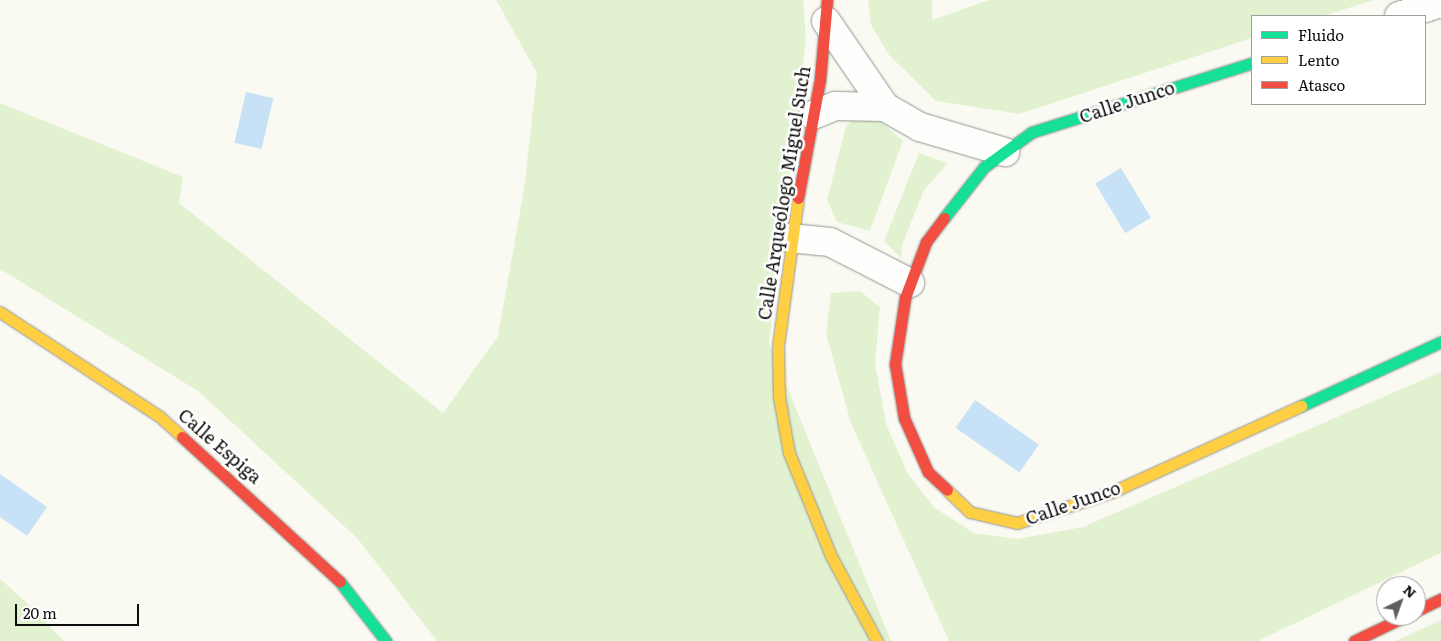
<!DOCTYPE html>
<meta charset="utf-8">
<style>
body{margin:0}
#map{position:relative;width:1441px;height:641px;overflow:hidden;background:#fbfaf2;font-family:Literata,serif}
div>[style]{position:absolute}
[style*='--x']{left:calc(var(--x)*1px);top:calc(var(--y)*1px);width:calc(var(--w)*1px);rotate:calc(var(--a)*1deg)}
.green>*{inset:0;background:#e2f2d1}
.water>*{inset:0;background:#c7e2f6;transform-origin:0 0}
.roads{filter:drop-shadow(0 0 1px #949490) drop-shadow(0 0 1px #949490)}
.street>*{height:28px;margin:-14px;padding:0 14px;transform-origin:14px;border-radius:14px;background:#fefefd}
.fast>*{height:11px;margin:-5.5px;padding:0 5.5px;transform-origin:5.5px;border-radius:5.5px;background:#16e098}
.slow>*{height:11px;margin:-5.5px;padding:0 5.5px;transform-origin:5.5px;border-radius:5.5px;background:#ffcf43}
.jam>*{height:11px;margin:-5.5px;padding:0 5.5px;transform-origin:5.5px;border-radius:5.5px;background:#f24e42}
span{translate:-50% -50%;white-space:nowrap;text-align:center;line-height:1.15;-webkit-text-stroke:5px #fff;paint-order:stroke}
.street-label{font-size:18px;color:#0d0d0d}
.legend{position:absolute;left:1251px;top:15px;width:175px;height:90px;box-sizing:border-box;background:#fff;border:1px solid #9e9e9e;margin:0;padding:6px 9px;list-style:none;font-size:15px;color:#0d0d0d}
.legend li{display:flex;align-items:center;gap:10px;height:25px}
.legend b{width:25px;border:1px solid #9e9e9e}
.north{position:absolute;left:1376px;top:576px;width:50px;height:50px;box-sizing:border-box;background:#fff;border:1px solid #9e9e9e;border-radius:50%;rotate:42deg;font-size:14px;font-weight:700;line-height:20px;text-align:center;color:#0d0d0d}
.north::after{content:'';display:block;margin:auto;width:18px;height:22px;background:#60605d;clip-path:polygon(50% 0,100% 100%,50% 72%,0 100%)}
.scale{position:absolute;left:15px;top:604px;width:124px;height:22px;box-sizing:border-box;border:2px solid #0d0d0d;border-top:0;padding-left:6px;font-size:15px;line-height:18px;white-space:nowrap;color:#0d0d0d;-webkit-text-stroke:4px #fff;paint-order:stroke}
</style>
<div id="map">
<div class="green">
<i style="clip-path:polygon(496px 0,803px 0,806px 40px,769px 343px,891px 641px,437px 641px,357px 538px,198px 391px,0 269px,0 103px,183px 177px,179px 203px,443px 413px,498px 336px,524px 189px,537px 73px)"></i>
<i style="clip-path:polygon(868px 0,932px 0,932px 20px,989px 0,1374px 0,1323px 16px,1252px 16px,1252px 38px,1019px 114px,936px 101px,889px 55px,871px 25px)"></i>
<i style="clip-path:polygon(863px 113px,883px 123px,903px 141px,870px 231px,837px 222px,827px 200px,846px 126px)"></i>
<i style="clip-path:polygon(919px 153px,948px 163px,924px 190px,902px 245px,901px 258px,884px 241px)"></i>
<i style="clip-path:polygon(860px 291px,880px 307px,875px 363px,886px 424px,908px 474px,935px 508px,974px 533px,1017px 539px,1083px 527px,1441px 372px,1441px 553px,1258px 641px,949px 641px,851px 423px,826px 334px,831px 293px)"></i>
<i style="clip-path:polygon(0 579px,26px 602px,64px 641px,0 641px)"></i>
<i style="clip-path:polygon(1441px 620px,1441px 641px,1396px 641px)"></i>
</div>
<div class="water">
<i style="left:246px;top:92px;width:28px;height:52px;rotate:13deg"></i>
<i style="left:1121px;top:168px;width:58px;height:30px;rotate:59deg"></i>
<i style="left:975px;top:400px;width:78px;height:34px;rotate:35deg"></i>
<i style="clip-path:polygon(0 474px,47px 507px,27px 536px,0 517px)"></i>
</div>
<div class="roads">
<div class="street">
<i style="--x:1399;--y:16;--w:44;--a:-17.2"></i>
<i style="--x:826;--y:21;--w:104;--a:55.5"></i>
<i style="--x:885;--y:107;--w:40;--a:29.7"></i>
<i style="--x:920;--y:127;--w:89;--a:16.4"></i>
<i style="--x:813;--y:115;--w:24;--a:-22"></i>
<i style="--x:835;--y:106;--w:50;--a:1.1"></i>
<i style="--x:790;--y:238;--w:40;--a:5.7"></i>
<i style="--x:830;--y:242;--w:90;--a:27.1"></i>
</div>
<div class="fast">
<i style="--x:944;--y:218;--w:65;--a:-51.9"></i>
<i style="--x:984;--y:167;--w:59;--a:-36.1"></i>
<i style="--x:1032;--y:132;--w:231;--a:-17.4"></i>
<i style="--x:1301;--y:406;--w:154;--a:-24.6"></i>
<i style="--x:340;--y:582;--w:75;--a:52.1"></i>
</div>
<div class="slow">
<i style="--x:798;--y:198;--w:149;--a:97.7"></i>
<i style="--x:778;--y:346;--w:51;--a:88.9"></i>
<i style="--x:779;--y:397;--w:57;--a:79.9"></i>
<i style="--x:789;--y:453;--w:111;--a:67.8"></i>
<i style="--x:831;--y:556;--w:97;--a:61.6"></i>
<i style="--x:0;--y:312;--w:190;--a:33.2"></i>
<i style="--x:159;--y:416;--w:31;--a:42"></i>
<i style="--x:947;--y:490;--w:32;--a:44"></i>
<i style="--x:970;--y:512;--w:48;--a:13.2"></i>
<i style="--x:1017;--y:523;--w:100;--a:-18.1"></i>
<i style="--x:1112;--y:492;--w:208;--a:-24.5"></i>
</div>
<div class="jam">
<i style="--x:798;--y:198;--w:121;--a:-79.5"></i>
<i style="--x:820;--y:79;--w:79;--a:-84.9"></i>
<i style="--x:944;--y:218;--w:30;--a:127"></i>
<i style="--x:926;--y:242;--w:60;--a:110.6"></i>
<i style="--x:905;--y:298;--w:67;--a:98.6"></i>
<i style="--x:895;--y:364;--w:55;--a:80.5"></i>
<i style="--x:904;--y:418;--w:59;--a:66"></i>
<i style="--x:928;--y:472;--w:26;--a:43"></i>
<i style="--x:182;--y:437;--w:214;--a:42.5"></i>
<i style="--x:1416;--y:611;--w:28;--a:-26"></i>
<i style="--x:1354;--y:641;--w:58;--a:-25.7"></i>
</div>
</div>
<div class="street-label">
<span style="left:1127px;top:102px;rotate:-18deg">Calle Junco</span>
<span style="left:784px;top:193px;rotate:-81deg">Calle Arqueólogo Miguel Such</span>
<span style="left:220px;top:446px;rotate:41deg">Calle Espiga</span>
<span style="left:1073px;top:503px;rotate:-19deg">Calle Junco</span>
</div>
<ul class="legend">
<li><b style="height:6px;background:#16e098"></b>Fluido</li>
<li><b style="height:6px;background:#ffcf43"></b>Lento</li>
<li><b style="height:6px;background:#f24e42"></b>Atasco</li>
</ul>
<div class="north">N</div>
<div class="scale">20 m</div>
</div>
